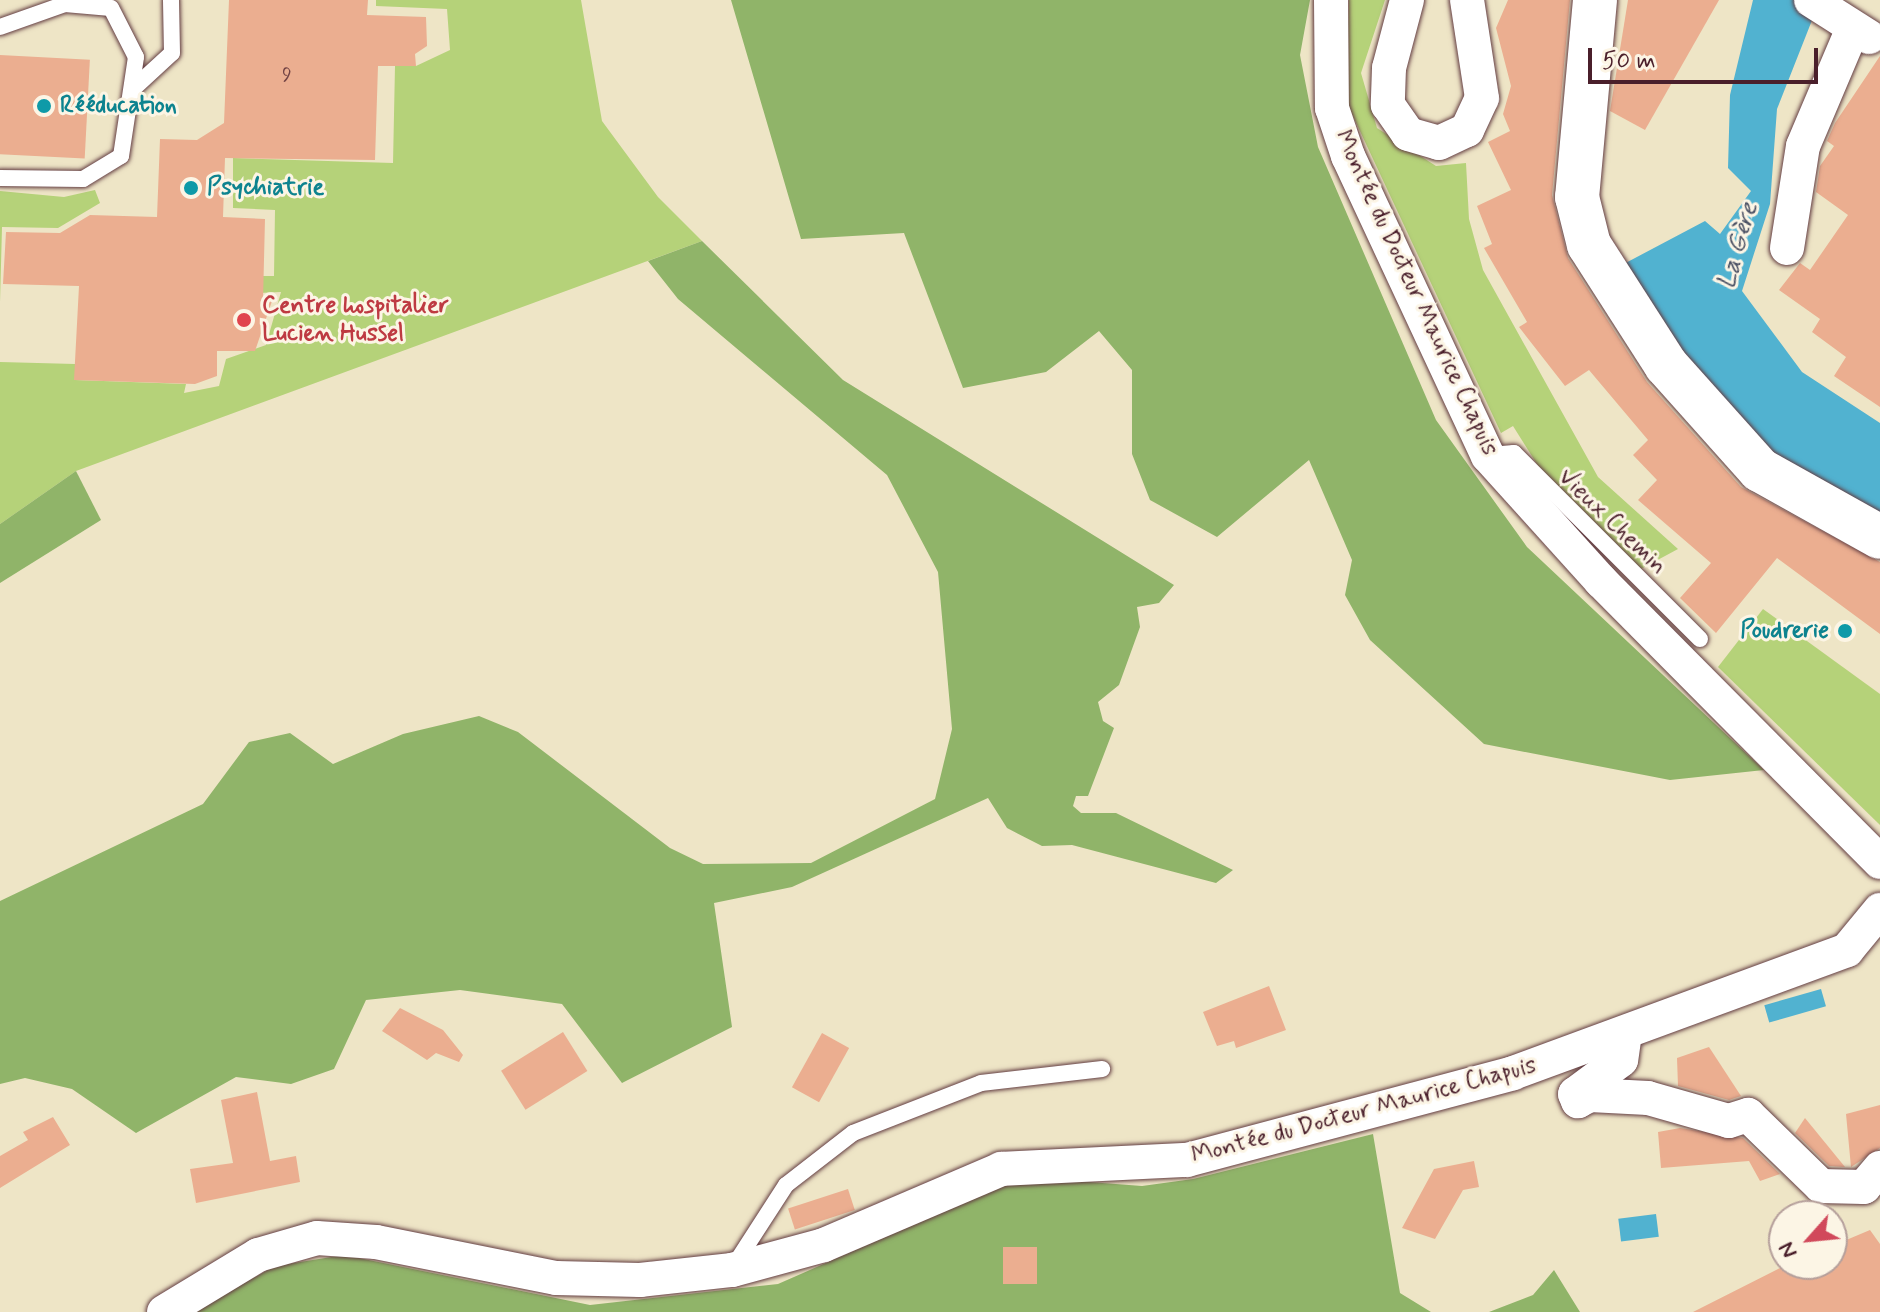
<!DOCTYPE html>
<meta charset="utf-8">
<style>
body{margin:0}
#map{position:relative;width:1880px;height:1312px;overflow:hidden;background:#eee5c6;font-family:Mynerve,sans-serif}
div>[style]{position:absolute}
[style*='--x']{left:calc(var(--x)*1px);top:calc(var(--y)*1px);width:calc(var(--w)*1px);rotate:calc(var(--a)*1deg)}
.green>*{inset:0;background:#b5d279}
.forest>*{inset:0;background:#90b469}
.water>*{inset:0;background:#51b2d0;transform-origin:0 0}
.building>*{inset:0;background:#ebae90;transform-origin:0 0}
.roads{filter:drop-shadow(0 0 2px #633d42) drop-shadow(0 0 2px #633d42)}
.service>*{height:16px;margin:-8px;padding:0 8px;transform-origin:8px;border-radius:8px;background:#fff}
.minor>*{height:34px;margin:-17px;padding:0 17px;transform-origin:17px;border-radius:17px;background:#fff}
.secondary>*{height:44px;margin:-22px;padding:0 22px;transform-origin:22px;border-radius:22px;background:#fff}
.dots>*{width:22px;height:22px;translate:-50% -50%;box-sizing:border-box;border:4px solid #fcf5e5;border-radius:50%}
span{translate:-50% -50%;white-space:nowrap;text-align:center;line-height:1.15;-webkit-text-stroke:6px #fcf5e5;paint-order:stroke}
.number-label{font-size:20px;color:#724344}
.number-label span{-webkit-text-stroke-width:0}
.culture-label{font-size:24px;color:#0d838f;font-weight:700}
.left{translate:0 -50%;text-align:left}
.right{translate:-100% -50%;text-align:right}
.street-label{font-size:24px;color:#4a1f2b}
.health-label{font-size:24px;color:#be3a42;font-weight:700}
.water-label{font-size:26px;color:#4c5265;font-style:italic}
.north{position:absolute;left:1768px;top:1200px;width:80px;height:80px;box-sizing:border-box;background:#fcf5e5;border:2px solid #b59f9b;border-radius:50%;rotate:243deg;font-size:22px;font-weight:700;line-height:32px;text-align:center;color:#4a1f2b}
.north::after{content:'';display:block;margin:auto;width:28px;height:36px;background:#d1495b;clip-path:polygon(50% 0,100% 100%,50% 72%,0 100%)}
.scale{position:absolute;left:1588px;top:48px;width:230px;height:36px;box-sizing:border-box;border:4px solid #4a1f2b;border-top:0;padding-left:10px;font-size:24px;line-height:28px;white-space:nowrap;color:#4a1f2b;-webkit-text-stroke:6px #fcf5e5;paint-order:stroke}
</style>
<div id="map">
<div class="green">
<i style="clip-path:polygon(376px 0,581px 0,602px 121px,658px 197px,702px 241px,76px 471px,0 524px,0 362px,75px 364px,75px 380px,186px 384px,184px 393px,219px 386px,226px 359px,266px 345px,281px 292px,258px 293px,257px 276px,274px 276px,275px 210px,233px 208px,233px 158px,393px 163px,395px 66px,416px 66px,450px 50px,447px 9px,376px 6px)"></i>
<i style="clip-path:polygon(1349px 0,1385px 0,1361px 73px,1377px 128px,1436px 166px,1466px 163px,1469px 219px,1483px 270px,1598px 477px,1678px 549px,1639px 570px,1547px 480px,1513px 426px,1501px 433px,1345px 99px)"></i>
<i style="clip-path:polygon(95px 190px,100px 203px,58px 228px,2px 227px,0 303px,0 191px,64px 197px)"></i>
<i style="clip-path:polygon(1763px 609px,1880px 694px,1880px 825px,1718px 667px)"></i>
</div>
<div class="forest">
<i style="clip-path:polygon(731px 0,1310px 0,1300px 55px,1318px 147px,1436px 420px,1527px 547px,1764px 770px,1670px 780px,1484px 744px,1370px 640px,1345px 595px,1352px 560px,1309px 460px,1217px 537px,1150px 500px,1132px 454px,1132px 370px,1099px 331px,1046px 372px,963px 388px,904px 233px,801px 239px)"></i>
<i style="clip-path:polygon(702px 241px,843px 380px,1174px 585px,1159px 603px,1137px 607px,1140px 627px,1119px 685px,1098px 702px,1103px 721px,1114px 728px,1088px 796px,1076px 796px,1073px 806px,1081px 813px,1116px 813px,1233px 870px,1216px 883px,1072px 845px,1042px 846px,1007px 828px,988px 798px,792px 887px,714px 903px,732px 1027px,622px 1083px,562px 1004px,460px 990px,366px 1000px,334px 1069px,291px 1084px,236px 1077px,136px 1133px,72px 1089px,25px 1078px,0 1084px,0 901px,203px 804px,249px 742px,290px 733px,333px 764px,403px 734px,479px 716px,518px 732px,670px 848px,703px 864px,811px 863px,935px 799px,952px 729px,938px 572px,887px 475px,678px 299px,648px 261px)"></i>
<i style="clip-path:polygon(76px 471px,101px 520px,0 583px,0 524px)"></i>
<i style="clip-path:polygon(1373px 1134px,1400px 1293px,1431px 1312px,192px 1312px,275px 1266px,344px 1255px,590px 1305px,778px 1284px,999px 1187px,1037px 1178px,1142px 1186px,1193px 1179px)"></i>
<i style="clip-path:polygon(1554px 1270px,1580px 1312px,1489px 1312px,1533px 1295px)"></i>
</div>
<div class="water">
<i style="clip-path:polygon(1753px 0,1820px 0,1777px 109px,1770px 204px,1742px 291px,1802px 372px,1880px 423px,1880px 517px,1780px 467px,1661px 333px,1618px 267px,1705px 221px,1720px 234px,1751px 191px,1728px 168px,1730px 95px)"></i>
<i style="left:1821px;top:989px;width:18px;height:59px;rotate:74deg"></i>
<i style="left:1656px;top:1214px;width:23px;height:38px;rotate:83deg"></i>
</div>
<div class="building">
<i style="clip-path:polygon(229px 0,368px 0,367px 15px,426px 17px,427px 46px,415px 54px,416px 66px,378px 66px,375px 160px,225px 158px,223px 217px,265px 219px,263px 301px,272px 301px,255px 351px,217px 351px,217px 376px,195px 384px,74px 380px,79px 286px,3px 284px,6px 232px,60px 233px,90px 215px,157px 217px,160px 139px,197px 140px,224px 123px)"></i>
<i style="clip-path:polygon(1508px 0,1570px 0,1552px 195px,1568px 258px,1647px 382px,1741px 487px,1880px 562px,1880px 634px,1777px 558px,1716px 633px,1680px 598px,1711px 563px,1638px 500px,1657px 480px,1633px 455px,1648px 440px,1589px 370px,1565px 386px,1519px 327px,1527px 322px,1484px 248px,1492px 244px,1477px 206px,1511px 190px,1488px 142px,1510px 131px,1503px 114px,1511px 86px,1496px 28px)"></i>
<i style="clip-path:polygon(1628px 0,1719px 0,1645px 130px,1610px 111px)"></i>
<i style="left:0;top:55px;width:90px;height:99px;rotate:3deg"></i>
<i style="clip-path:polygon(1880px 56px,1880px 407px,1834px 376px,1846px 357px,1812px 332px,1820px 319px,1779px 290px,1800px 263px,1810px 270px,1848px 215px,1816px 192px,1820px 166px,1834px 146px,1827px 141px,1835px 123px)"></i>
<i style="clip-path:polygon(1269px 986px,1286px 1030px,1236px 1048px,1234px 1041px,1217px 1046px,1203px 1012px)"></i>
<i style="clip-path:polygon(400px 1008px,443px 1030px,463px 1055px,459px 1062px,436px 1053px,427px 1060px,382px 1031px)"></i>
<i style="left:563px;top:1032px;width:46px;height:73px;rotate:58deg"></i>
<i style="left:822px;top:1033px;width:31px;height:62px;rotate:29deg"></i>
<i style="clip-path:polygon(1709px 1047px,1741px 1096px,1729px 1100px,1678px 1086px,1677px 1058px)"></i>
<i style="clip-path:polygon(257px 1092px,270px 1161px,296px 1156px,300px 1182px,196px 1203px,190px 1169px,233px 1163px,221px 1100px)"></i>
<i style="clip-path:polygon(1880px 1105px,1880px 1148px,1851px 1167px,1846px 1114px)"></i>
<i style="clip-path:polygon(53px 1117px,70px 1145px,0 1188px,0 1156px,28px 1140px,23px 1132px)"></i>
<i style="clip-path:polygon(1805px 1118px,1845px 1167px,1829px 1166px,1795px 1133px)"></i>
<i style="clip-path:polygon(1680px 1128px,1743px 1138px,1780px 1174px,1760px 1181px,1749px 1161px,1661px 1168px,1658px 1132px)"></i>
<i style="clip-path:polygon(1474px 1161px,1479px 1187px,1463px 1190px,1435px 1239px,1402px 1228px,1434px 1169px)"></i>
<i style="left:848px;top:1189px;width:22px;height:63px;rotate:72deg"></i>
<i style="clip-path:polygon(1870px 1230px,1880px 1244px,1880px 1312px,1693px 1312px,1788px 1264px,1832px 1264px,1832px 1246px)"></i>
<i style="left:1003px;top:1247px;width:34px;height:37px"></i>
</div>
<div class="roads">
<div class="service">
<i style="--x:0;--y:27;--w:69;--a:-19.5"></i>
<i style="--x:65;--y:4;--w:46;--a:5"></i>
<i style="--x:111;--y:8;--w:55;--a:63"></i>
<i style="--x:136;--y:57;--w:100;--a:98.6"></i>
<i style="--x:121;--y:156;--w:44;--a:148.8"></i>
<i style="--x:83;--y:179;--w:83;--a:-179.3"></i>
<i style="--x:135;--y:87;--w:50;--a:-42.6"></i>
<i style="--x:172;--y:53;--w:53;--a:-91.1"></i>
<i style="--x:1490;--y:455;--w:24;--a:-5"></i>
<i style="--x:1514;--y:453;--w:263;--a:45"></i>
<i style="--x:733;--y:1267;--w:98;--a:-57.1"></i>
<i style="--x:786;--y:1185;--w:85;--a:-37.8"></i>
<i style="--x:853;--y:1133;--w:137;--a:-21.3"></i>
<i style="--x:981;--y:1083;--w:122;--a:-6.6"></i>
</div>
<div class="minor">
<i style="--x:1331;--y:0;--w:108;--a:89.5"></i>
<i style="--x:1332;--y:108;--w:51;--a:71.6"></i>
<i style="--x:1348;--y:156;--w:331;--a:65"></i>
<i style="--x:1488;--y:456;--w:169;--a:47.9"></i>
<i style="--x:1601;--y:581;--w:396;--a:45.2"></i>
<i style="--x:1407;--y:0;--w:70;--a:104.8"></i>
<i style="--x:1389;--y:68;--w:37;--a:92"></i>
<i style="--x:1388;--y:105;--w:35;--a:55"></i>
<i style="--x:1408;--y:134;--w:32;--a:16"></i>
<i style="--x:1439;--y:143;--w:31;--a:-25"></i>
<i style="--x:1467;--y:130;--w:35;--a:-65"></i>
<i style="--x:1482;--y:98;--w:99;--a:-98.7"></i>
<i style="--x:1811;--y:0;--w:69;--a:32.5"></i>
<i style="--x:1787;--y:248;--w:103;--a:-81.1"></i>
<i style="--x:1803;--y:146;--w:128;--a:-67"></i>
<i style="--x:1625;--y:1033;--w:27;--a:98"></i>
<i style="--x:1621;--y:1060;--w:57;--a:143.5"></i>
<i style="--x:1575;--y:1094;--w:8;--a:67"></i>
<i style="--x:1578;--y:1101;--w:13;--a:-27"></i>
<i style="--x:1590;--y:1095;--w:58;--a:3"></i>
<i style="--x:1648;--y:1098;--w:84;--a:15.9"></i>
<i style="--x:1729;--y:1121;--w:20;--a:-18"></i>
<i style="--x:1748;--y:1115;--w:102;--a:44.2"></i>
<i style="--x:1821;--y:1186;--w:43;--a:1.3"></i>
<i style="--x:1864;--y:1187;--w:25;--a:-50"></i>
<i style="--x:164;--y:1312;--w:110;--a:-31.2"></i>
<i style="--x:258;--y:1255;--w:61;--a:-16.1"></i>
<i style="--x:317;--y:1238;--w:59;--a:3.9"></i>
<i style="--x:376;--y:1242;--w:184;--a:11.3"></i>
<i style="--x:556;--y:1278;--w:84;--a:1.4"></i>
<i style="--x:640;--y:1280;--w:93;--a:-6.2"></i>
<i style="--x:732;--y:1270;--w:95;--a:-15.2"></i>
<i style="--x:824;--y:1245;--w:193;--a:-23.2"></i>
<i style="--x:1001;--y:1169;--w:186;--a:-2.8"></i>
<i style="--x:1187;--y:1160;--w:337;--a:-14.9"></i>
<i style="--x:1513;--y:1073;--w:356;--a:-20.2"></i>
<i style="--x:1847;--y:950;--w:52;--a:-50.5"></i>
</div>
<div class="secondary">
<i style="--x:1595;--y:0;--w:198;--a:95.2"></i>
<i style="--x:1577;--y:197;--w:49;--a:76"></i>
<i style="--x:1589;--y:245;--w:143;--a:57.3"></i>
<i style="--x:1666;--y:365;--w:141;--a:48.2"></i>
<i style="--x:1760;--y:470;--w:137;--a:29.2"></i>
</div>
</div>
<div class="dots">
<i style="left:44px;top:106px;background:#0f9aa8"></i>
<i style="left:191px;top:188px;background:#0f9aa8"></i>
<i style="left:244px;top:320px;background:#e0444e"></i>
<i style="left:1845px;top:631px;background:#0f9aa8"></i>
</div>
<div class="number-label">
<span style="left:287px;top:75px">9</span>
</div>
<div class="culture-label">
<span class="left" style="left:60px;top:106px">Rééducation</span>
<span class="left" style="left:207px;top:188px">Psychiatrie</span>
<span class="right" style="left:1829px;top:631px">Poudrerie</span>
</div>
<div class="street-label">
<span style="left:1416px;top:293px;rotate:65deg">Montée du Docteur Maurice Chapuis</span>
<span style="left:1612px;top:522px;rotate:44deg">Vieux Chemin</span>
<span style="left:1364px;top:1111px;rotate:-15deg">Montée du Docteur Maurice Chapuis</span>
</div>
<div class="health-label">
<span class="left" style="left:262px;top:320px">Centre hospitalier<br>Lucien Hussel</span>
</div>
<div class="water-label">
<span style="left:1739px;top:246px;rotate:-74deg">La Gère</span>
</div>
<div class="north">N</div>
<div class="scale">50 m</div>
</div>
